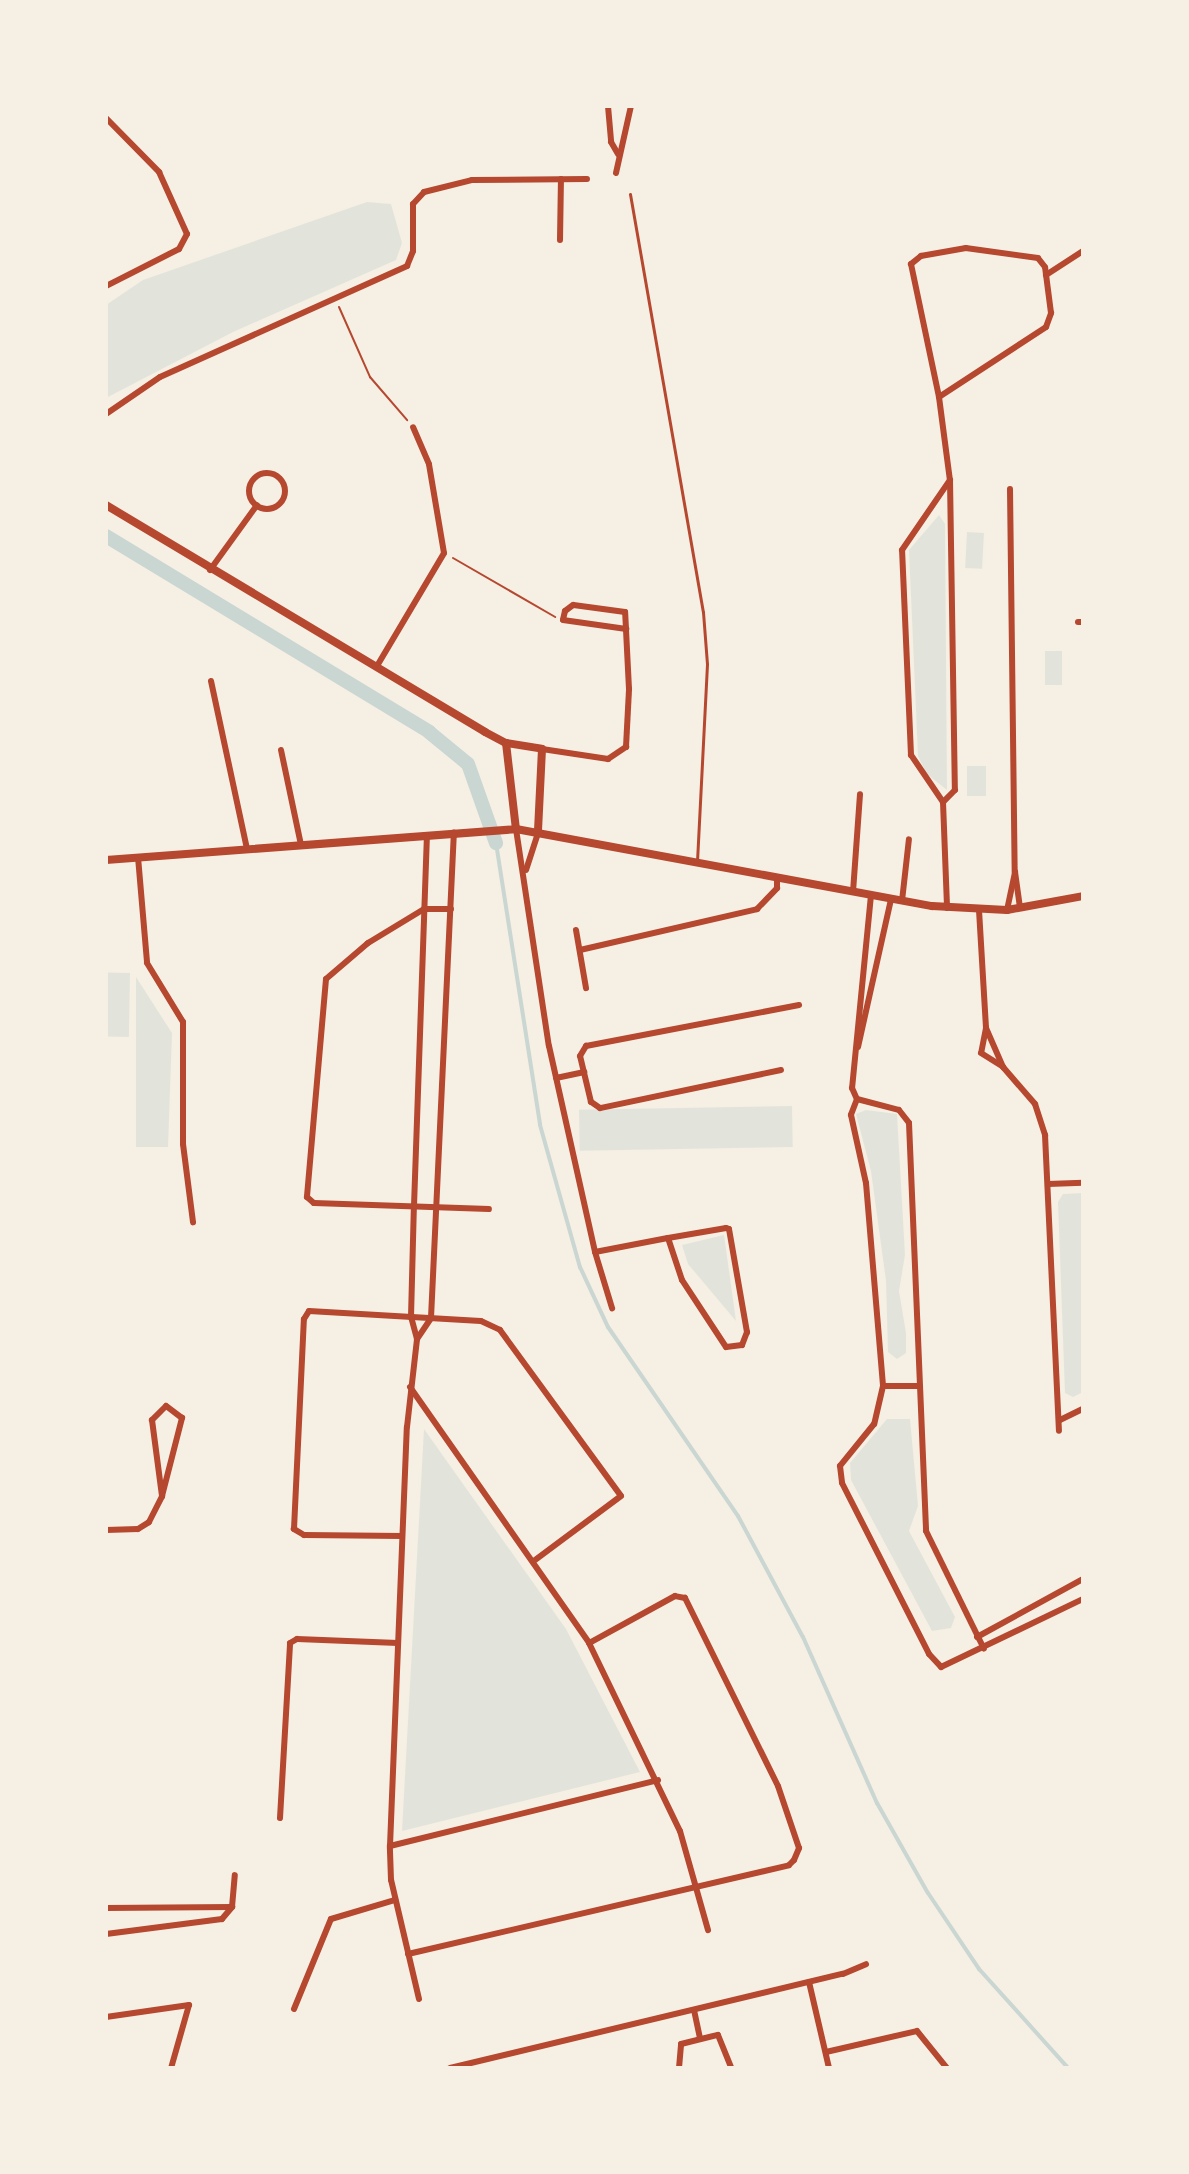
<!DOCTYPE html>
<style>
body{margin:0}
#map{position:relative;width:1189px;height:2174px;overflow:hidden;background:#f6efe4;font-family:"PT Sans",sans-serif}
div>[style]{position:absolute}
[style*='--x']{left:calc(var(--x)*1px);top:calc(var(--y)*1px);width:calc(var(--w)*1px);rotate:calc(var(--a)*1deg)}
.green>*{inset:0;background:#e2e4dc;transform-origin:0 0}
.stream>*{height:4px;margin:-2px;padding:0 2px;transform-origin:2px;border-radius:2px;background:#c9d6d2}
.canal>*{height:14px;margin:-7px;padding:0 7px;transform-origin:7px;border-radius:7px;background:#c9d6d2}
.path>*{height:2px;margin:-1px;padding:0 1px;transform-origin:1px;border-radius:1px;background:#b5482f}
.service>*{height:3px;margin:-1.5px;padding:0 1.5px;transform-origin:1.5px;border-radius:1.5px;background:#b5482f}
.minor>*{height:6px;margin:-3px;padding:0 3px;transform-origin:3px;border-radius:3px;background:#b5482f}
.minor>.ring{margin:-3px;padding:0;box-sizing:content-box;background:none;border:6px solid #b5482f;border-radius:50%}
.tertiary>*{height:8px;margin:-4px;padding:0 4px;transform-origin:4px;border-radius:4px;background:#b5482f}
span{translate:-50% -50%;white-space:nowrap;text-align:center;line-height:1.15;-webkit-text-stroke:8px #f6efe4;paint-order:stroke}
.frame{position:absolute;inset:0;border:108px solid #f6efe4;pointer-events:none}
</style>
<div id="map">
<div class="green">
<i style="clip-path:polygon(367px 202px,391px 204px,402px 243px,396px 260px,233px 332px,106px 398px,106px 305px,143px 280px)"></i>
<i style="clip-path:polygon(939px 515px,945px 524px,947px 790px,927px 774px,918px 756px,909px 550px)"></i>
<i style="left:967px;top:532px;width:17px;height:36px;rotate:3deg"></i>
<i style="left:1045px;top:651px;width:17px;height:34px"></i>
<i style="left:986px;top:766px;width:30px;height:19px;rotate:90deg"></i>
<i style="left:130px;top:973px;width:64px;height:24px;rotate:91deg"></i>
<i style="clip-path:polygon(136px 977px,172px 1033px,168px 1147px,136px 1147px)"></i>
<i style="left:792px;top:1106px;width:41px;height:213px;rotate:89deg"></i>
<i style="clip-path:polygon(866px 1110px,897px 1114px,905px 1255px,899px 1291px,906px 1333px,906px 1353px,897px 1359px,888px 1352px,886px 1281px,871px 1171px,856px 1114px)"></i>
<i style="clip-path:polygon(1083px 1193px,1083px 1392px,1073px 1397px,1065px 1393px,1058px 1202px,1063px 1194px)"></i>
<i style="clip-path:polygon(724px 1235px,736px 1321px,688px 1264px,682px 1245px)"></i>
<i style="clip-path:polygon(887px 1419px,910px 1419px,918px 1506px,909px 1531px,955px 1617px,951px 1628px,932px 1631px,851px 1480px,850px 1463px)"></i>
<i style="clip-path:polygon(424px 1429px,566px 1629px,640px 1772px,402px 1831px)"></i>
</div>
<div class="stream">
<i style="--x:496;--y:843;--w:285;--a:81.1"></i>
<i style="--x:540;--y:1125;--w:148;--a:74.3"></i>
<i style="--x:580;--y:1267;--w:66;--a:65"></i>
<i style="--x:608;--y:1327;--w:229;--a:55.5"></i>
<i style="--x:738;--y:1516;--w:137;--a:61.8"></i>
<i style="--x:803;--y:1637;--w:182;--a:66"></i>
<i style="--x:877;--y:1803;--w:103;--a:60.5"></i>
<i style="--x:928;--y:1893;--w:92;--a:56.1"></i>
<i style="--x:979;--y:1969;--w:133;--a:48"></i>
</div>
<div class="canal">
<i style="--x:106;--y:536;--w:378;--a:31.2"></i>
<i style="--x:429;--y:732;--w:50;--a:39.4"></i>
<i style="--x:468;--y:764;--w:84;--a:70.5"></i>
</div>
<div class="path">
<i style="--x:339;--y:307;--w:77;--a:66.1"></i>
<i style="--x:370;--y:377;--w:57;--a:49.3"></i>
<i style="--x:453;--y:558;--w:118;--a:30"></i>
</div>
<div class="service">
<i style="--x:630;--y:194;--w:424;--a:80.1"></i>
<i style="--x:703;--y:612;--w:52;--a:85.6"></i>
<i style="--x:707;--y:664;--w:196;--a:92.9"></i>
</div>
<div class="minor">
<i style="--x:608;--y:106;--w:36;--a:85"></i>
<i style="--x:611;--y:142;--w:14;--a:60"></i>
<i style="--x:106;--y:118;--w:76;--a:45.5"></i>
<i style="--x:159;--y:172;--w:68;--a:65.7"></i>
<i style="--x:187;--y:234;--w:17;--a:118"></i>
<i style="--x:179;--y:249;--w:82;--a:153.1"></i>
<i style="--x:616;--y:173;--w:69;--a:-77.4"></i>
<i style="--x:560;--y:240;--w:61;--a:-89.1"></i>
<i style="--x:1046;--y:275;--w:44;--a:-33"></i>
<i style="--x:939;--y:397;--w:128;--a:-33.2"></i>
<i style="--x:1046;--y:327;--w:15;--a:-70"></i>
<i style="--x:1051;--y:313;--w:46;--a:-97.4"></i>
<i style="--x:1045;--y:267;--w:11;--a:-128"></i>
<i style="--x:1038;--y:258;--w:73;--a:-172.1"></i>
<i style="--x:966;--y:248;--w:46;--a:169.9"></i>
<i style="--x:921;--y:256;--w:13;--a:141"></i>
<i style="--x:911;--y:264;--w:136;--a:78.1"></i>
<i style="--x:939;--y:397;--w:84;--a:82.5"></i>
<i style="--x:950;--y:480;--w:310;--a:89.1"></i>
<i style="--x:955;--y:790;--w:17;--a:135"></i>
<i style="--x:106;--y:414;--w:65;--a:-34.4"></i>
<i style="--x:160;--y:377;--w:271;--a:-24.2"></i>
<i style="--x:407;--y:266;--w:16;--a:-68"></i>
<i style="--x:413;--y:251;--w:47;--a:-90"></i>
<i style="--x:413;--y:204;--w:16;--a:-47"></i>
<i style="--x:424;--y:192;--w:49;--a:-14"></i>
<i style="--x:472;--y:180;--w:115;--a:-0.5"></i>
<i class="ring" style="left:249px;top:473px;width:30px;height:30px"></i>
<i style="--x:1010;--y:489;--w:383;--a:89.3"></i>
<i style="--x:1015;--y:872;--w:36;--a:82"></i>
<i style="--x:210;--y:570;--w:80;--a:-54.1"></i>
<i style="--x:1078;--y:622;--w:5;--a:0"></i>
<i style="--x:377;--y:666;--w:131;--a:-59.3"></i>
<i style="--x:444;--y:553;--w:90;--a:-99.6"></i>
<i style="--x:429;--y:464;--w:40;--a:-113.4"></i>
<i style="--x:211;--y:681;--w:172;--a:77.9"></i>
<i style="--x:542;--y:749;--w:67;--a:8.6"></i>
<i style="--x:608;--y:759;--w:22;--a:-34"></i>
<i style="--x:626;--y:747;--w:58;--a:-87"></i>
<i style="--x:629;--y:689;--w:60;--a:-92.9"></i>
<i style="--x:626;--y:629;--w:17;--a:-93"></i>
<i style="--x:625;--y:612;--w:52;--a:-172.3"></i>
<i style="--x:573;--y:605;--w:10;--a:143"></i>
<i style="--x:565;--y:611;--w:9;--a:103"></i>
<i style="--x:563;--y:620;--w:64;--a:8.1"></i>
<i style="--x:281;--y:750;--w:97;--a:78.1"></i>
<i style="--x:943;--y:802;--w:57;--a:-124.2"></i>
<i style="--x:911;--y:755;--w:205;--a:-92.5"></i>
<i style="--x:902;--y:550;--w:85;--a:-55.6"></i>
<i style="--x:943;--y:802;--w:106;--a:87.8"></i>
<i style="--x:516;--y:829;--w:219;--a:81.4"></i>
<i style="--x:549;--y:1046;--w:211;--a:77.4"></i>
<i style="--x:595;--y:1252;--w:59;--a:73.1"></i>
<i style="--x:138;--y:857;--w:106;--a:85.1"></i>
<i style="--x:147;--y:963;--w:69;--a:58.6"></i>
<i style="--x:183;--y:1022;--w:122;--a:90"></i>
<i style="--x:183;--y:1144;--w:79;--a:82.7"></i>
<i style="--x:526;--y:870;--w:40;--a:-72"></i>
<i style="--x:853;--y:892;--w:98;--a:-85.9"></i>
<i style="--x:871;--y:895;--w:194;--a:95.6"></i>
<i style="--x:852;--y:1088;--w:12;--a:66"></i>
<i style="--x:857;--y:1099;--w:43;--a:14.7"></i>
<i style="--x:899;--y:1110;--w:16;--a:52"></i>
<i style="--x:909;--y:1123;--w:408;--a:87.6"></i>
<i style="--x:926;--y:1531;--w:131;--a:63.8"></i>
<i style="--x:902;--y:901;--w:62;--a:-83.6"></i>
<i style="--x:451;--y:909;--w:27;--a:180"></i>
<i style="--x:424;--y:909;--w:66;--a:148.7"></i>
<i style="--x:368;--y:943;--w:55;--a:139.4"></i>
<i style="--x:326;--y:979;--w:219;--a:95"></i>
<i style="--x:307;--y:1197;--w:9;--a:41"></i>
<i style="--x:314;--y:1203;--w:175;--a:2"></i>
<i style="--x:979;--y:910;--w:118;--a:86.6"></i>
<i style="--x:986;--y:1028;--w:43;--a:66.4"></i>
<i style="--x:1003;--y:1067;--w:49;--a:49.1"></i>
<i style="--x:1035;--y:1104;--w:33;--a:72"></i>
<i style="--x:1045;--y:1135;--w:296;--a:87.3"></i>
<i style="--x:1007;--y:910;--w:39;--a:-78"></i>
<i style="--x:576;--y:930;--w:59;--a:80.2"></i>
<i style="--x:580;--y:950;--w:182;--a:-13"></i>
<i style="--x:757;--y:909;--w:29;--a:-46"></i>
<i style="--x:777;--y:888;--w:11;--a:-90"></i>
<i style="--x:986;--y:1028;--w:25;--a:101"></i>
<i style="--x:981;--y:1053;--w:26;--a:32"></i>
<i style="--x:858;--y:1047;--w:152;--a:-77.4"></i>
<i style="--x:781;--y:1070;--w:185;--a:168.1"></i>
<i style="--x:600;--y:1108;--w:11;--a:-146"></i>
<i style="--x:591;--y:1102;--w:47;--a:-103.4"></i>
<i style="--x:580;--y:1056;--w:12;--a:-59"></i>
<i style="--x:586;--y:1046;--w:217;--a:-10.9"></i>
<i style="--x:556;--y:1078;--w:29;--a:-12"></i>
<i style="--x:857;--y:1099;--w:17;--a:111"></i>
<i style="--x:851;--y:1115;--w:70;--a:77.6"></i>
<i style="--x:866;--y:1183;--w:204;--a:85.2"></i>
<i style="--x:883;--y:1386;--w:39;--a:103"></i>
<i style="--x:874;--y:1424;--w:54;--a:129"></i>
<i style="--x:840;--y:1466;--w:17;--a:83"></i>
<i style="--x:842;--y:1483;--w:192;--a:63"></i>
<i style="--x:929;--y:1654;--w:18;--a:47"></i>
<i style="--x:941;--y:1667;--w:157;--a:-25.6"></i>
<i style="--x:1048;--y:1184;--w:35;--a:-2"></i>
<i style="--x:595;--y:1252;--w:74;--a:-10.9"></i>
<i style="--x:668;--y:1238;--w:59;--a:-9.8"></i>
<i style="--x:726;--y:1228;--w:3;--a:18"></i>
<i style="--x:729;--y:1229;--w:105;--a:80.1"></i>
<i style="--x:747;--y:1332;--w:14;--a:111"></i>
<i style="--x:742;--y:1345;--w:16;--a:173"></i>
<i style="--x:726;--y:1347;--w:80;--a:-123.3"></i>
<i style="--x:682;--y:1280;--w:44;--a:-108.4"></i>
<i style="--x:417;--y:1339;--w:25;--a:-56"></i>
<i style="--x:431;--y:1318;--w:486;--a:-87.3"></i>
<i style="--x:883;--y:1386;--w:34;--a:0"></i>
<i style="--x:410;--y:1387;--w:312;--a:55"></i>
<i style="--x:589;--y:1643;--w:209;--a:64.2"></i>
<i style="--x:680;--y:1831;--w:103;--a:74.2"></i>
<i style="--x:1060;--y:1420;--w:25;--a:-26"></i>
<i style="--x:106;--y:1530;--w:32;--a:-2"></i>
<i style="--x:138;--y:1529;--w:13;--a:-32"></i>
<i style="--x:149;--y:1522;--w:29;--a:-63"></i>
<i style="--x:162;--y:1496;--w:81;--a:-75.6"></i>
<i style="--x:182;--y:1418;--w:20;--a:-143"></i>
<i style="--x:166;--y:1406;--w:20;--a:135"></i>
<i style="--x:152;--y:1420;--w:77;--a:82.5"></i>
<i style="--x:402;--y:1536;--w:98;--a:-179.4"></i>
<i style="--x:304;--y:1535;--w:12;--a:-149"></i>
<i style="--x:294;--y:1529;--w:210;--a:-87.3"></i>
<i style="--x:304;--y:1319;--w:9;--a:-58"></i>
<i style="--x:309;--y:1311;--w:172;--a:3.3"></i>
<i style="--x:481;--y:1321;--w:21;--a:25"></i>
<i style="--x:500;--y:1330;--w:205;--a:53.9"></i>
<i style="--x:621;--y:1496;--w:107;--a:143.3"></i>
<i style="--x:977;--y:1637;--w:121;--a:-28.7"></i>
<i style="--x:280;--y:1818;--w:175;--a:-86.7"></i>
<i style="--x:290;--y:1643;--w:8;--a:-30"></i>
<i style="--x:297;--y:1639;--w:101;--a:2.3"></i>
<i style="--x:390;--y:1846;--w:276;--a:-13.8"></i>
<i style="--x:106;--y:1908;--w:126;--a:-0.5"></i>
<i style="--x:106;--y:1934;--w:117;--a:-7.4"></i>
<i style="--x:222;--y:1919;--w:16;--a:-50"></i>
<i style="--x:232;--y:1907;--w:32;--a:-85"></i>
<i style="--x:408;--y:1954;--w:391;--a:-13.1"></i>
<i style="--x:789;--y:1865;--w:7;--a:-45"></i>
<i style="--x:794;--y:1860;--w:13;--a:-67"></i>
<i style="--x:799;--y:1848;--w:65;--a:-108.7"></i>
<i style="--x:778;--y:1786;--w:210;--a:-116.3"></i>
<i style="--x:685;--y:1598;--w:10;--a:-169"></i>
<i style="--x:675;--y:1596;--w:98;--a:151.3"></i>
<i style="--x:809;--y:1982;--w:88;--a:76.9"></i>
<i style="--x:419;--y:1999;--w:122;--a:-103.2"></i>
<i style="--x:391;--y:1880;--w:34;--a:-92"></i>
<i style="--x:390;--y:1846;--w:419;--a:-87.7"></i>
<i style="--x:407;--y:1427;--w:89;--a:-83.5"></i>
<i style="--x:417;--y:1339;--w:23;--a:-105"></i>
<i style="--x:411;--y:1317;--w:111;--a:-88.5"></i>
<i style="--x:414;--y:1206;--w:371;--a:-88"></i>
<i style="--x:294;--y:2009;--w:97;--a:-67.7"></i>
<i style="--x:331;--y:1919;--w:67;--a:-16.5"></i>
<i style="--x:694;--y:2010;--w:29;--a:78"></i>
<i style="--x:106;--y:2017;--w:84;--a:-8.2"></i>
<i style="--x:189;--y:2005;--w:66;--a:105.9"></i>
<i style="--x:826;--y:2052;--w:93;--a:-13"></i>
<i style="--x:917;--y:2031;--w:48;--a:51"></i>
<i style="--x:450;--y:2068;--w:404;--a:-13.5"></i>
<i style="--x:843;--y:1974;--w:25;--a:-23"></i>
<i style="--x:679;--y:2068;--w:24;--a:-85"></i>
<i style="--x:681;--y:2044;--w:38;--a:-14"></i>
<i style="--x:718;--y:2035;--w:35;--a:68"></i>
</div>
<div class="tertiary">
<i style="--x:106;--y:505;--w:442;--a:30.9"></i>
<i style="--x:485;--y:732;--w:24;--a:28"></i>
<i style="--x:506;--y:743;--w:36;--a:9"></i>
<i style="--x:542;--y:749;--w:82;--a:92.8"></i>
<i style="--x:506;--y:743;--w:87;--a:83.4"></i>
<i style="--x:106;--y:860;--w:411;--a:-4.3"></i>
<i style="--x:516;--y:829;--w:423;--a:10.5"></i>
<i style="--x:932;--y:906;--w:75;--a:3.1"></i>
<i style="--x:1007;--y:910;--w:77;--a:-10.4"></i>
</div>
<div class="frame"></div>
</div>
